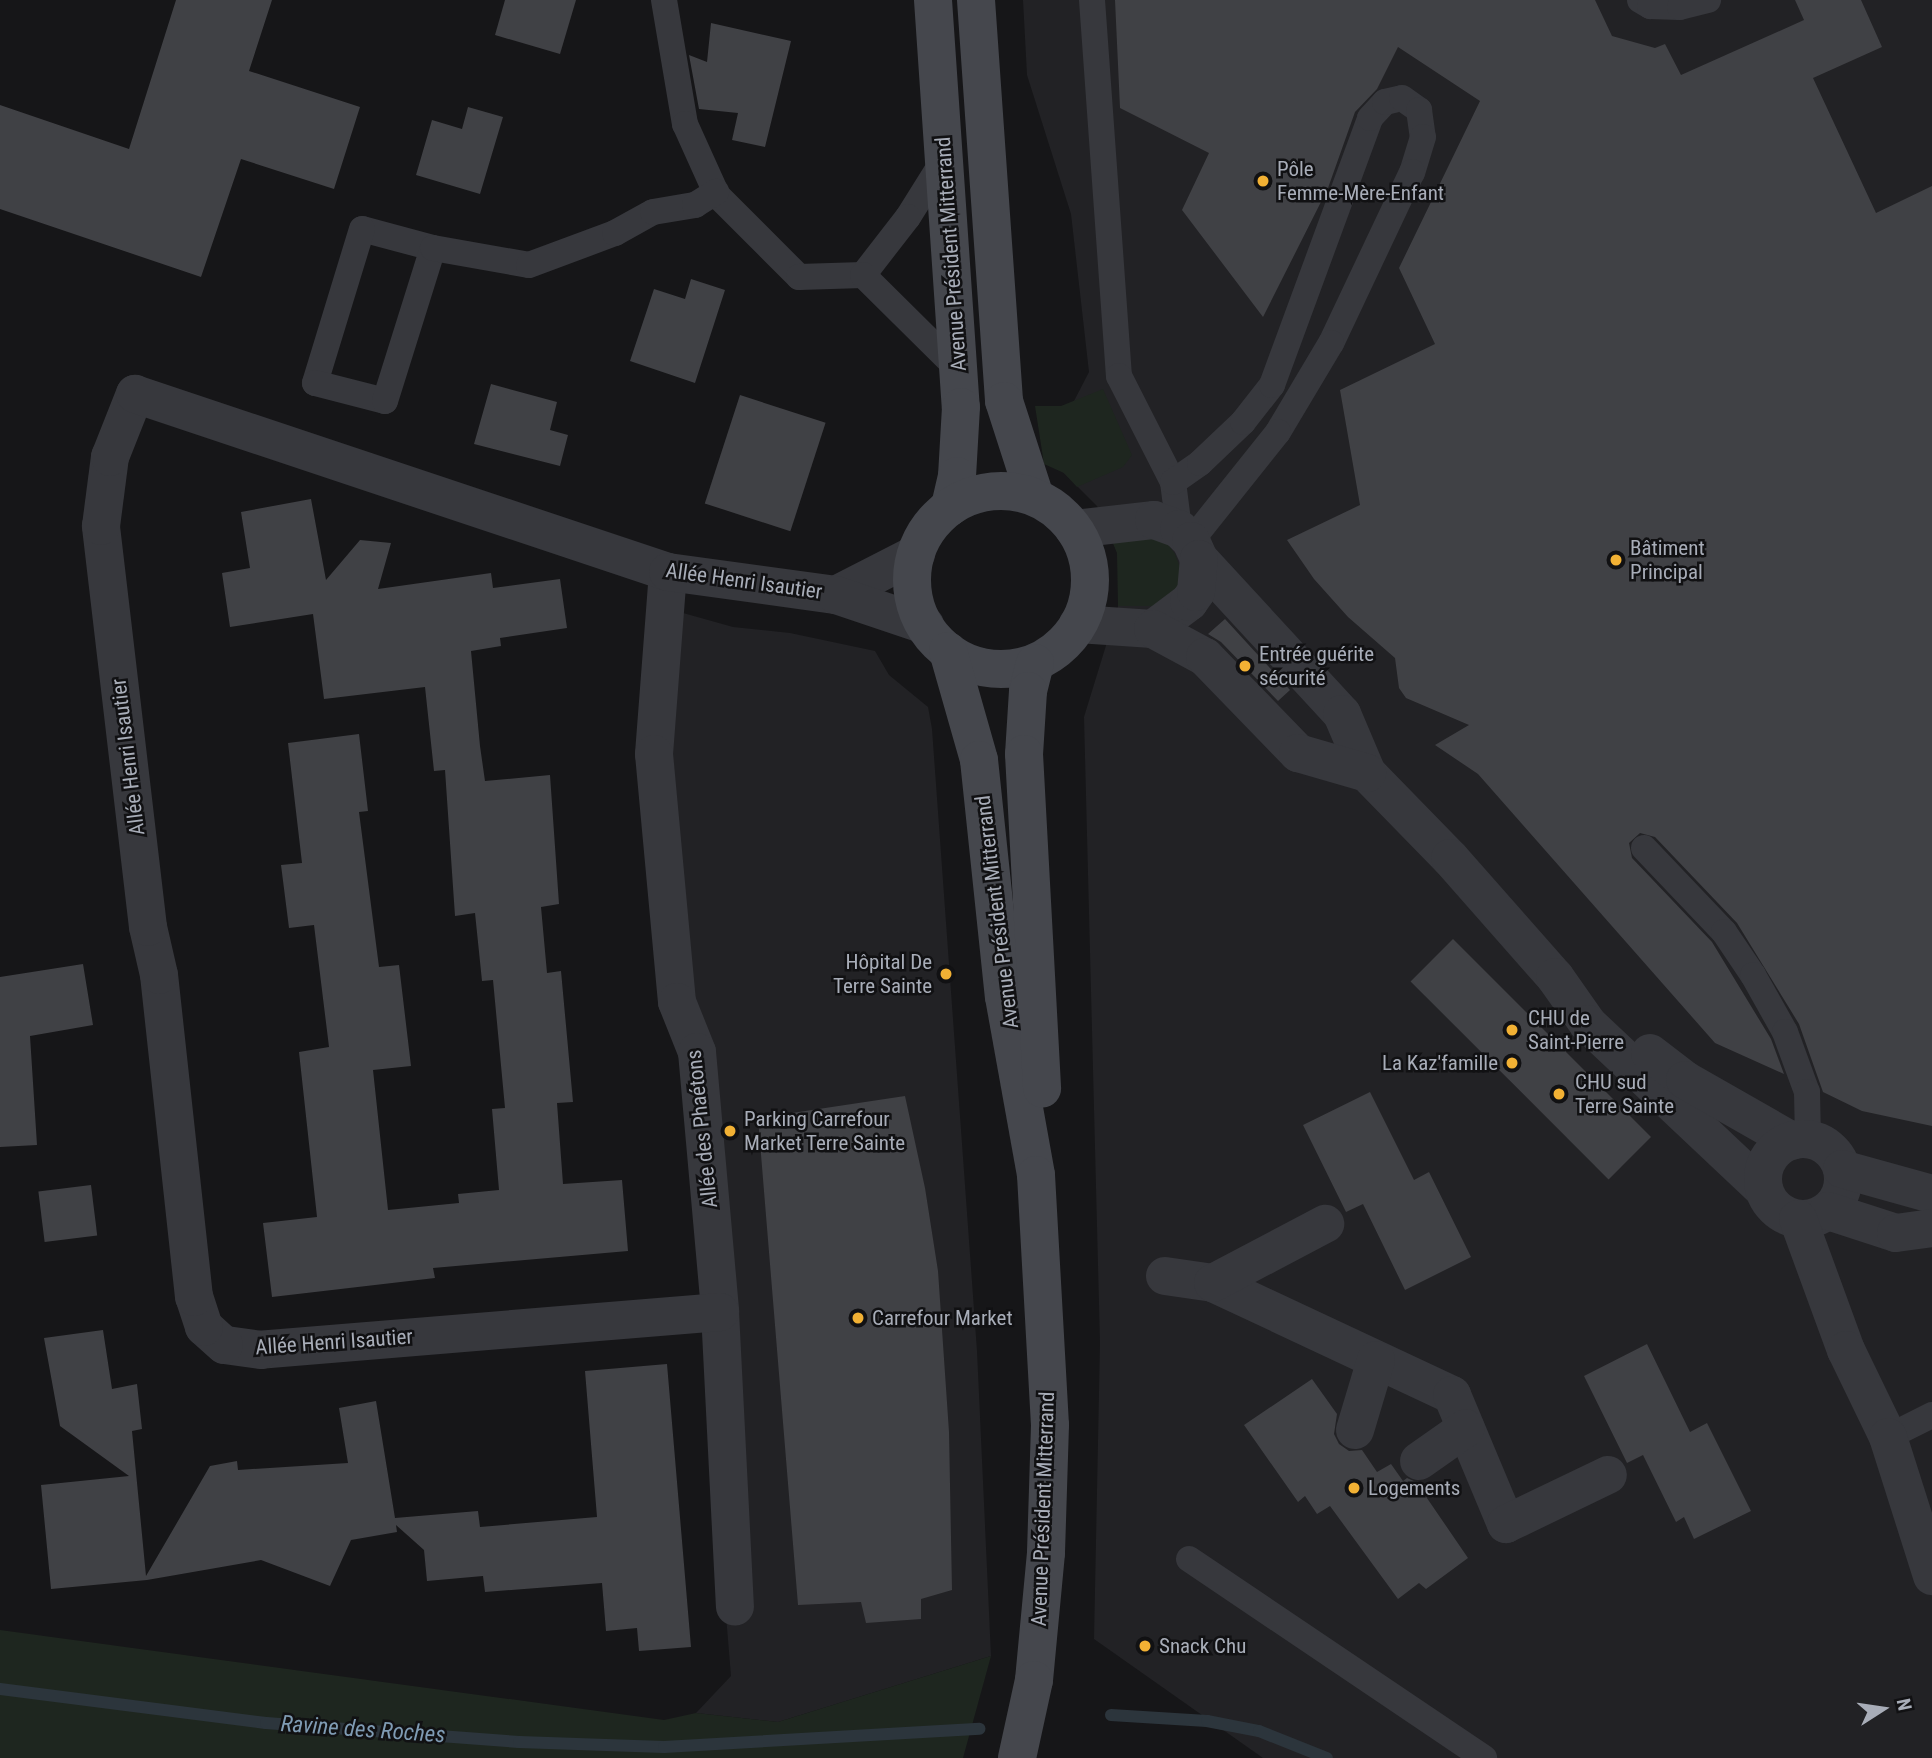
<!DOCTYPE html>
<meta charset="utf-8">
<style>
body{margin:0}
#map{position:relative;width:1932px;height:1758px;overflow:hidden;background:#161618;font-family:"Roboto Condensed",sans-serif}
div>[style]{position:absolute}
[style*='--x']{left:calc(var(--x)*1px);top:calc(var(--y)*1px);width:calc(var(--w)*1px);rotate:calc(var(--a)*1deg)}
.built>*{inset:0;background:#222225}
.green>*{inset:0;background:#1e261f}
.stream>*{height:12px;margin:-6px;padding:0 6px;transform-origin:6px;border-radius:6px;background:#2c353c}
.building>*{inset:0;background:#404145;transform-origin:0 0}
.lane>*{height:26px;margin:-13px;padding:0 13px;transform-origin:13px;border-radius:13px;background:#37383d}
.street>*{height:38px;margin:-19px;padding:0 19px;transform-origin:19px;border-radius:19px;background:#37383d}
.street>.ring{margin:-19px;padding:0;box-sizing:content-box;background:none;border:38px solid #37383d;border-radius:50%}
.secondary>*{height:38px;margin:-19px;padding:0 19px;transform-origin:19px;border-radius:19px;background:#45474d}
.secondary>.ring{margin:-19px;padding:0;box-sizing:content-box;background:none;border:38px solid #45474d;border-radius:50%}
.dots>*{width:19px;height:19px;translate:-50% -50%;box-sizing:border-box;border:4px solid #111113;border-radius:50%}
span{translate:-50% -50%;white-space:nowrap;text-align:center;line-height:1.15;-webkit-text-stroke:5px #111113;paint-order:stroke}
.poi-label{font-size:21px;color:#a8adb8}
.left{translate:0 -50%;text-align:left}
.right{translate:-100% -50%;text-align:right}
.street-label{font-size:21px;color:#a8adb8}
.water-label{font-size:23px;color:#7f9bb3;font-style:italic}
.north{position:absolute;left:1848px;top:1674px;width:70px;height:70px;-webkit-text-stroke:5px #111113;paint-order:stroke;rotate:78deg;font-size:19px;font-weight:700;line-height:28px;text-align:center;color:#a8adb8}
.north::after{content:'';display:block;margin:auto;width:24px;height:32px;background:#a8adb8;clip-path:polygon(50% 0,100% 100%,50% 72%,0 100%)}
</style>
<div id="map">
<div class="built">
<i style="clip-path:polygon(1023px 0,1932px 0,1932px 1758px,1263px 1758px,1094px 1639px,1100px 1343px,1084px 717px,1120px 600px,1117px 552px,1097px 506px,1064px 473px,1043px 461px,1089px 372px,1071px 214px,1027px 75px)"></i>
<i style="clip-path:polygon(658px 606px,733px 627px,790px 633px,875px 651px,889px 675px,928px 707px,932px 729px,977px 1351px,991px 1656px,778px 1722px,696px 1713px,731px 1676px,701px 1312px)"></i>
</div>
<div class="green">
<i style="clip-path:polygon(1103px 389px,1132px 455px,1123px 467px,1077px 487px,1064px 473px,1044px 464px,1035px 406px,1061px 406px)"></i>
<i style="clip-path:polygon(1153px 537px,1167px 543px,1175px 554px,1182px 573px,1179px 585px,1160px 606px,1118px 606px,1117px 553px,1112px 541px)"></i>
<i style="clip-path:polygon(0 1630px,664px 1720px,696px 1713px,778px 1722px,991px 1656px,963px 1758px,0 1758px)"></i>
</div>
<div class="stream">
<i style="--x:0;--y:1689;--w:268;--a:7.3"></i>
<i style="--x:266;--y:1723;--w:254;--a:4.3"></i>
<i style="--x:519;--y:1742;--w:145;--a:2"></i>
<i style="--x:664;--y:1747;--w:316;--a:-3.3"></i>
<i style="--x:1111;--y:1715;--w:96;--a:3.6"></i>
<i style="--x:1207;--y:1721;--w:53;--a:10.9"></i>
<i style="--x:1259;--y:1731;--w:73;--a:21.7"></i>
</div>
<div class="building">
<i style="clip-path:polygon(176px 0,272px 0,249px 71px,360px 107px,334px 189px,241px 159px,201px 277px,0 209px,0 105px,129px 149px)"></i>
<i style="clip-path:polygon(505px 0,576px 0,560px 54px,495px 35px)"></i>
<i style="clip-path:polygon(1115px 0,1595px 0,1612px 36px,1655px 48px,1665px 44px,1681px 75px,1804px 20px,1795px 0,1861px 0,1882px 47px,1813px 78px,1876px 213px,1932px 186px,1932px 1126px,1862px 1111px,1823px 1092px,1799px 1024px,1737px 923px,1655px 837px,1640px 833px,1629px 843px,1632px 858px,1712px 942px,1771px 1039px,1784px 1074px,1715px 1043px,1478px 774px,1435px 745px,1469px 725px,1406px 698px,1399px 688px,1395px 658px,1348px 617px,1314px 579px,1287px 540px,1360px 505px,1340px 390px,1435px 344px,1399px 268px,1480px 101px,1398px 47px,1377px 89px,1355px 112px,1328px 188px,1263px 317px,1182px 210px,1209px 153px,1120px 108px)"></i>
<i style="clip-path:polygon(711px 23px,791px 41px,765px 147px,732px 140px,738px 113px,699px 109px,689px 55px,707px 62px)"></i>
<i style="clip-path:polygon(468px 107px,503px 117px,480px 194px,416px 175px,432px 120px,462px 129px)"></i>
<i style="clip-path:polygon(691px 279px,725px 290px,695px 383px,630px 361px,654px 289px,685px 299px)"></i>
<i style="clip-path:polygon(491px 384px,557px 402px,550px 430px,568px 435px,560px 466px,474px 444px)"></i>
<i style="left:740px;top:395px;width:90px;height:114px;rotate:18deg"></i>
<i style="clip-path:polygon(311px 499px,326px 580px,360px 540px,391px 543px,378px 589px,491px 573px,493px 588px,560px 579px,567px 628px,500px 638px,501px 646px,471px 651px,480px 746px,485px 781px,550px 775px,559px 904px,541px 907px,547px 973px,561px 971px,573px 1102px,557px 1103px,563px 1184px,622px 1180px,628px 1251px,433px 1268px,435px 1278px,272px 1297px,263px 1223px,317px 1217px,299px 1052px,329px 1047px,314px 925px,289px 928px,281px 865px,302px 863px,288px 743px,359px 734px,368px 811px,359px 812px,379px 967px,399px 965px,411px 1066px,373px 1070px,388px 1210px,459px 1203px,458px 1194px,499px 1190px,492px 1109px,505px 1108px,493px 980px,482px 981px,475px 913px,455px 916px,445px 770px,434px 771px,425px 687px,324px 699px,313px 614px,230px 627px,222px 573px,250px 568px,241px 512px)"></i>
<i style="clip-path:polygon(1225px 619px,1290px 690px,1278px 701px,1221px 642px,1208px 634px)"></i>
<i style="left:1453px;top:939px;width:280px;height:60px;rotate:45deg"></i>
<i style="clip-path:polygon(83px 964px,93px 1025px,30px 1036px,37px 1145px,0 1147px,0 977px)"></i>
<i style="clip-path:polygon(1370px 1092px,1414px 1180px,1429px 1172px,1471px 1257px,1405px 1290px,1363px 1204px,1346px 1212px,1303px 1125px)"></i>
<i style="clip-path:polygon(905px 1096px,925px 1188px,938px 1271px,949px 1432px,952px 1590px,921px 1599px,921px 1619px,866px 1623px,861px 1602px,798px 1605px,758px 1118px)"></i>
<i style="left:91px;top:1185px;width:51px;height:53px;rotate:83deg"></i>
<i style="clip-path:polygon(103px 1330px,112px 1389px,137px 1384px,142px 1429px,132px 1431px,146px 1576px,210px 1466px,237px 1461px,238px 1470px,348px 1463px,339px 1408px,376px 1401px,395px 1518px,478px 1511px,480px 1527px,597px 1517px,585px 1371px,667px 1364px,691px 1647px,639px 1651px,637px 1628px,606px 1631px,602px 1583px,485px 1592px,483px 1576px,427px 1581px,424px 1550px,396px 1525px,397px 1532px,351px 1540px,330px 1586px,261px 1560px,147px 1580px,51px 1589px,41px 1485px,129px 1476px,60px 1426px,44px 1338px)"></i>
<i style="clip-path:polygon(1647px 1344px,1690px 1432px,1707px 1423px,1751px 1511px,1694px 1539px,1684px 1517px,1676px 1522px,1643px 1455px,1627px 1463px,1584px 1376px)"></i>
<i style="clip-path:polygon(1312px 1379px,1337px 1414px,1334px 1434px,1339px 1444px,1349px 1451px,1362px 1450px,1377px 1472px,1391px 1464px,1403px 1481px,1407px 1478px,1416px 1482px,1468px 1558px,1426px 1589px,1419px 1583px,1398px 1599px,1330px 1506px,1317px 1514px,1305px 1496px,1298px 1502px,1244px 1425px)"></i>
</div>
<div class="lane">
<i style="--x:664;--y:0;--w:126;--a:80.4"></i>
<i style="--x:685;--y:124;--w:78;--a:65.7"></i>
<i style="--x:717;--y:195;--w:116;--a:45"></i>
<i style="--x:799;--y:277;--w:64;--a:-1.8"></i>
<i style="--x:1092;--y:0;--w:377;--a:85.9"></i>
<i style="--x:1119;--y:376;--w:119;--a:63"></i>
<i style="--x:1173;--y:482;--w:47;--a:82.7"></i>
<i style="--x:1640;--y:0;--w:12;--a:31"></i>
<i style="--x:1650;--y:6;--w:30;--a:2"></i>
<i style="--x:1680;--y:7;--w:29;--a:-14"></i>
<i style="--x:945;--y:158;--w:70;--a:122.1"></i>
<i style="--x:908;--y:217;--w:73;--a:127.8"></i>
<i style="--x:863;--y:275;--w:135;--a:44.7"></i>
<i style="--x:433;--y:248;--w:73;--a:-165"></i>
<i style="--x:362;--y:229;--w:161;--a:107"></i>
<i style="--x:315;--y:383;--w:72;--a:14.4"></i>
<i style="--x:385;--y:401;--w:160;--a:-72.6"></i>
<i style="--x:433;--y:248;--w:97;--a:10"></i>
<i style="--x:529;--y:265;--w:92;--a:-20.4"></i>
<i style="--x:615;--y:233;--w:43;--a:-28.9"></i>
<i style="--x:653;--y:212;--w:43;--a:-9.5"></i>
<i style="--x:695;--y:205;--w:25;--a:-32"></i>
<i style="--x:1173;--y:482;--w:33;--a:-35"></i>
<i style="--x:1200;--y:463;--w:59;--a:-43.6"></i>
<i style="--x:1243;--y:422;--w:47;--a:-51.9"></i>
<i style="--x:1272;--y:385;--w:284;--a:-69.8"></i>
<i style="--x:1370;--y:118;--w:22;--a:-47"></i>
<i style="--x:1385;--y:102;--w:17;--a:-13"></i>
<i style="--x:1402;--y:98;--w:21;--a:35"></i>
<i style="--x:1419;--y:110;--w:27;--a:82"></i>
<i style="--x:1423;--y:137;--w:37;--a:107"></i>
<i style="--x:1412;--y:172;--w:189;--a:115.3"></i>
<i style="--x:1331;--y:343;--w:104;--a:120.8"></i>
<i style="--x:1278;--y:432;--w:139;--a:128.6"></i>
<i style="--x:1644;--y:848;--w:116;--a:46.4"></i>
<i style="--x:1724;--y:932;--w:52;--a:56"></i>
<i style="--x:1753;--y:975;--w:65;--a:60.7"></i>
<i style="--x:1785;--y:1032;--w:64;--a:69.9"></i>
<i style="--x:1807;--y:1092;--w:47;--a:88.8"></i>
<i style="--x:1888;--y:1437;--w:49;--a:-26.6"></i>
<i style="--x:1189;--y:1559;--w:356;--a:34"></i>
</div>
<div class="street">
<i style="--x:1074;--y:529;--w:81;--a:-6.4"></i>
<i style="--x:1154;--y:520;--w:27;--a:20"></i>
<i style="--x:1179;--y:529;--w:17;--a:45"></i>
<i style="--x:1191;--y:541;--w:20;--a:66"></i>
<i style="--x:1199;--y:559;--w:211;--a:47.3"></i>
<i style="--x:1342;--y:714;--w:64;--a:67"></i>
<i style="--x:1367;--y:773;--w:119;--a:45.7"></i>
<i style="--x:1450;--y:858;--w:159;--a:48.6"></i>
<i style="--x:1555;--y:977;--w:57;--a:54.9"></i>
<i style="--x:1588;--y:1024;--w:242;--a:43.3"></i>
<i style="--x:668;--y:572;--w:183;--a:94.4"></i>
<i style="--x:654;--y:754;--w:249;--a:84.7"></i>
<i style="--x:677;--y:1002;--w:54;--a:68.2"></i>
<i style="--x:697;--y:1052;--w:261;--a:84.9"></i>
<i style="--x:720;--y:1312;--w:295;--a:87.1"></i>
<i style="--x:836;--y:595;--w:90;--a:-27.1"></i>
<i style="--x:1078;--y:624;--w:75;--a:3.8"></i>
<i style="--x:1153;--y:629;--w:45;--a:-36.9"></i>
<i style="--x:1189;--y:602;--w:12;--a:-55"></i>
<i style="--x:1196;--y:592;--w:33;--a:-85"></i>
<i style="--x:1153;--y:629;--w:59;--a:28.3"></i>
<i style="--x:1205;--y:657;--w:134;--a:45.9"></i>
<i style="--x:1298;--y:753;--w:72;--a:16.2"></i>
<i style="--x:1650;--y:1053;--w:44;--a:37.6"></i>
<i style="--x:1685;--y:1080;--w:123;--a:29.7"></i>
<i class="ring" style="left:1763px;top:1139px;width:42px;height:42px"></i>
<i style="--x:1842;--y:1169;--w:93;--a:15.5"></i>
<i style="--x:1828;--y:1211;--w:71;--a:17.9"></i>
<i style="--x:1896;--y:1233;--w:36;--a:-8"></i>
<i style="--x:1798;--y:1219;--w:140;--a:69.9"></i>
<i style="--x:1846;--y:1350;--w:97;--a:64.2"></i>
<i style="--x:1888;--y:1437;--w:146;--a:72.4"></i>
<i style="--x:1165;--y:1276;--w:49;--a:8.3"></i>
<i style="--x:1213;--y:1283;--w:264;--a:25.1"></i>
<i style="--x:1452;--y:1395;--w:140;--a:67.3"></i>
<i style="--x:1506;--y:1524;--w:113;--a:-25.7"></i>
<i style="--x:1213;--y:1283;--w:127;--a:-27.8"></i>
<i style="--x:720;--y:1312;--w:461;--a:175.3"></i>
<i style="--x:261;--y:1350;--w:37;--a:-172"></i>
<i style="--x:224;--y:1345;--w:27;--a:-138"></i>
<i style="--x:204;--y:1327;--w:32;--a:-108"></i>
<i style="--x:194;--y:1297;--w:324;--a:-96.2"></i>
<i style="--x:159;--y:975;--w:49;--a:-102.9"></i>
<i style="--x:148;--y:927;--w:404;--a:-96.7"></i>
<i style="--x:101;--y:526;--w:70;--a:-82.6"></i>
<i style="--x:110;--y:457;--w:68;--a:-68.4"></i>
<i style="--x:135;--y:394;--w:562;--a:18.47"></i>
<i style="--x:668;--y:572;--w:170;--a:7.8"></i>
<i style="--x:836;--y:595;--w:94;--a:18.6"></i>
<i style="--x:1355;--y:1430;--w:73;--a:-73.3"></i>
<i style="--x:1419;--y:1461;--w:57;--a:-35.1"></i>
</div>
<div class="secondary">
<i style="--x:933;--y:0;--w:408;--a:86.1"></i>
<i style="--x:961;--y:407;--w:69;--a:93.3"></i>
<i style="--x:957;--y:476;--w:32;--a:103"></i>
<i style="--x:976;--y:0;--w:402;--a:86"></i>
<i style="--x:1004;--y:401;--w:101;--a:72.1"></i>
<i class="ring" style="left:912px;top:491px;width:140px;height:140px"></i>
<i style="--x:948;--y:651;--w:113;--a:74.1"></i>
<i style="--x:979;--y:760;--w:238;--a:84"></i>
<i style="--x:1004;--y:997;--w:181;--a:79.8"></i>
<i style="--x:1036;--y:1175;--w:250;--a:86.8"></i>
<i style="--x:1050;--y:1425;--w:128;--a:91.8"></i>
<i style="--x:1046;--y:1553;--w:128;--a:95.4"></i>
<i style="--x:1034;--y:1680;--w:80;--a:102.3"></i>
<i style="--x:1035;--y:663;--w:29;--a:104"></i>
<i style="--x:1028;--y:691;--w:63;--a:93.6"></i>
<i style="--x:1024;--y:754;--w:335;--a:86.9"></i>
</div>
<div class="dots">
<i style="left:1263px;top:181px;background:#f2b134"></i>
<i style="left:1616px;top:560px;background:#f2b134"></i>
<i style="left:1245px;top:666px;background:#f2b134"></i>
<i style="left:946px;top:974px;background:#f2b134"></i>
<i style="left:1512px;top:1030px;background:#f2b134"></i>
<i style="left:1512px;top:1063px;background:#f2b134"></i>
<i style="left:1559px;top:1094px;background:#f2b134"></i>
<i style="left:730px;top:1131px;background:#f2b134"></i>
<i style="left:858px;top:1318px;background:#f2b134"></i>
<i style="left:1354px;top:1488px;background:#f2b134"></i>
<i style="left:1145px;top:1646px;background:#f2b134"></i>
</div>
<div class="poi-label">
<span class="left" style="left:1277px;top:181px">Pôle<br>Femme-Mère-Enfant</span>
<span class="left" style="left:1630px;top:560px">Bâtiment<br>Principal</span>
<span class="left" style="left:1259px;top:666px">Entrée guérite<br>sécurité</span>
<span class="right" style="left:932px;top:974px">Hôpital De<br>Terre Sainte</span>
<span class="left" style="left:1528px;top:1030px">CHU de<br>Saint-Pierre</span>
<span class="right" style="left:1498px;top:1063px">La Kaz'famille</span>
<span class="left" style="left:1575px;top:1094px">CHU sud<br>Terre Sainte</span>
<span class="left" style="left:744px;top:1131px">Parking Carrefour<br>Market Terre Sainte</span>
<span class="left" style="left:872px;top:1318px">Carrefour Market</span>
<span class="left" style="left:1368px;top:1488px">Logements</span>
<span class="left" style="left:1159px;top:1646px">Snack Chu</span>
</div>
<div class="street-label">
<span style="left:951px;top:254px;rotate:-94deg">Avenue Président Mitterrand</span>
<span style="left:744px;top:581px;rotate:8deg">Allée Henri Isautier</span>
<span style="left:128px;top:757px;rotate:-97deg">Allée Henri Isautier</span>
<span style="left:997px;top:912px;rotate:-97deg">Avenue Président Mitterrand</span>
<span style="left:702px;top:1129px;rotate:-96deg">Allée des Phaétons</span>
<span style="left:334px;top:1342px;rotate:-4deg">Allée Henri Isautier</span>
<span style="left:1043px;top:1509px;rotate:-88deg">Avenue Président Mitterrand</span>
</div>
<div class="water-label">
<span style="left:363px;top:1730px;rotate:4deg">Ravine des Roches</span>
</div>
<div class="north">N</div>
</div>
